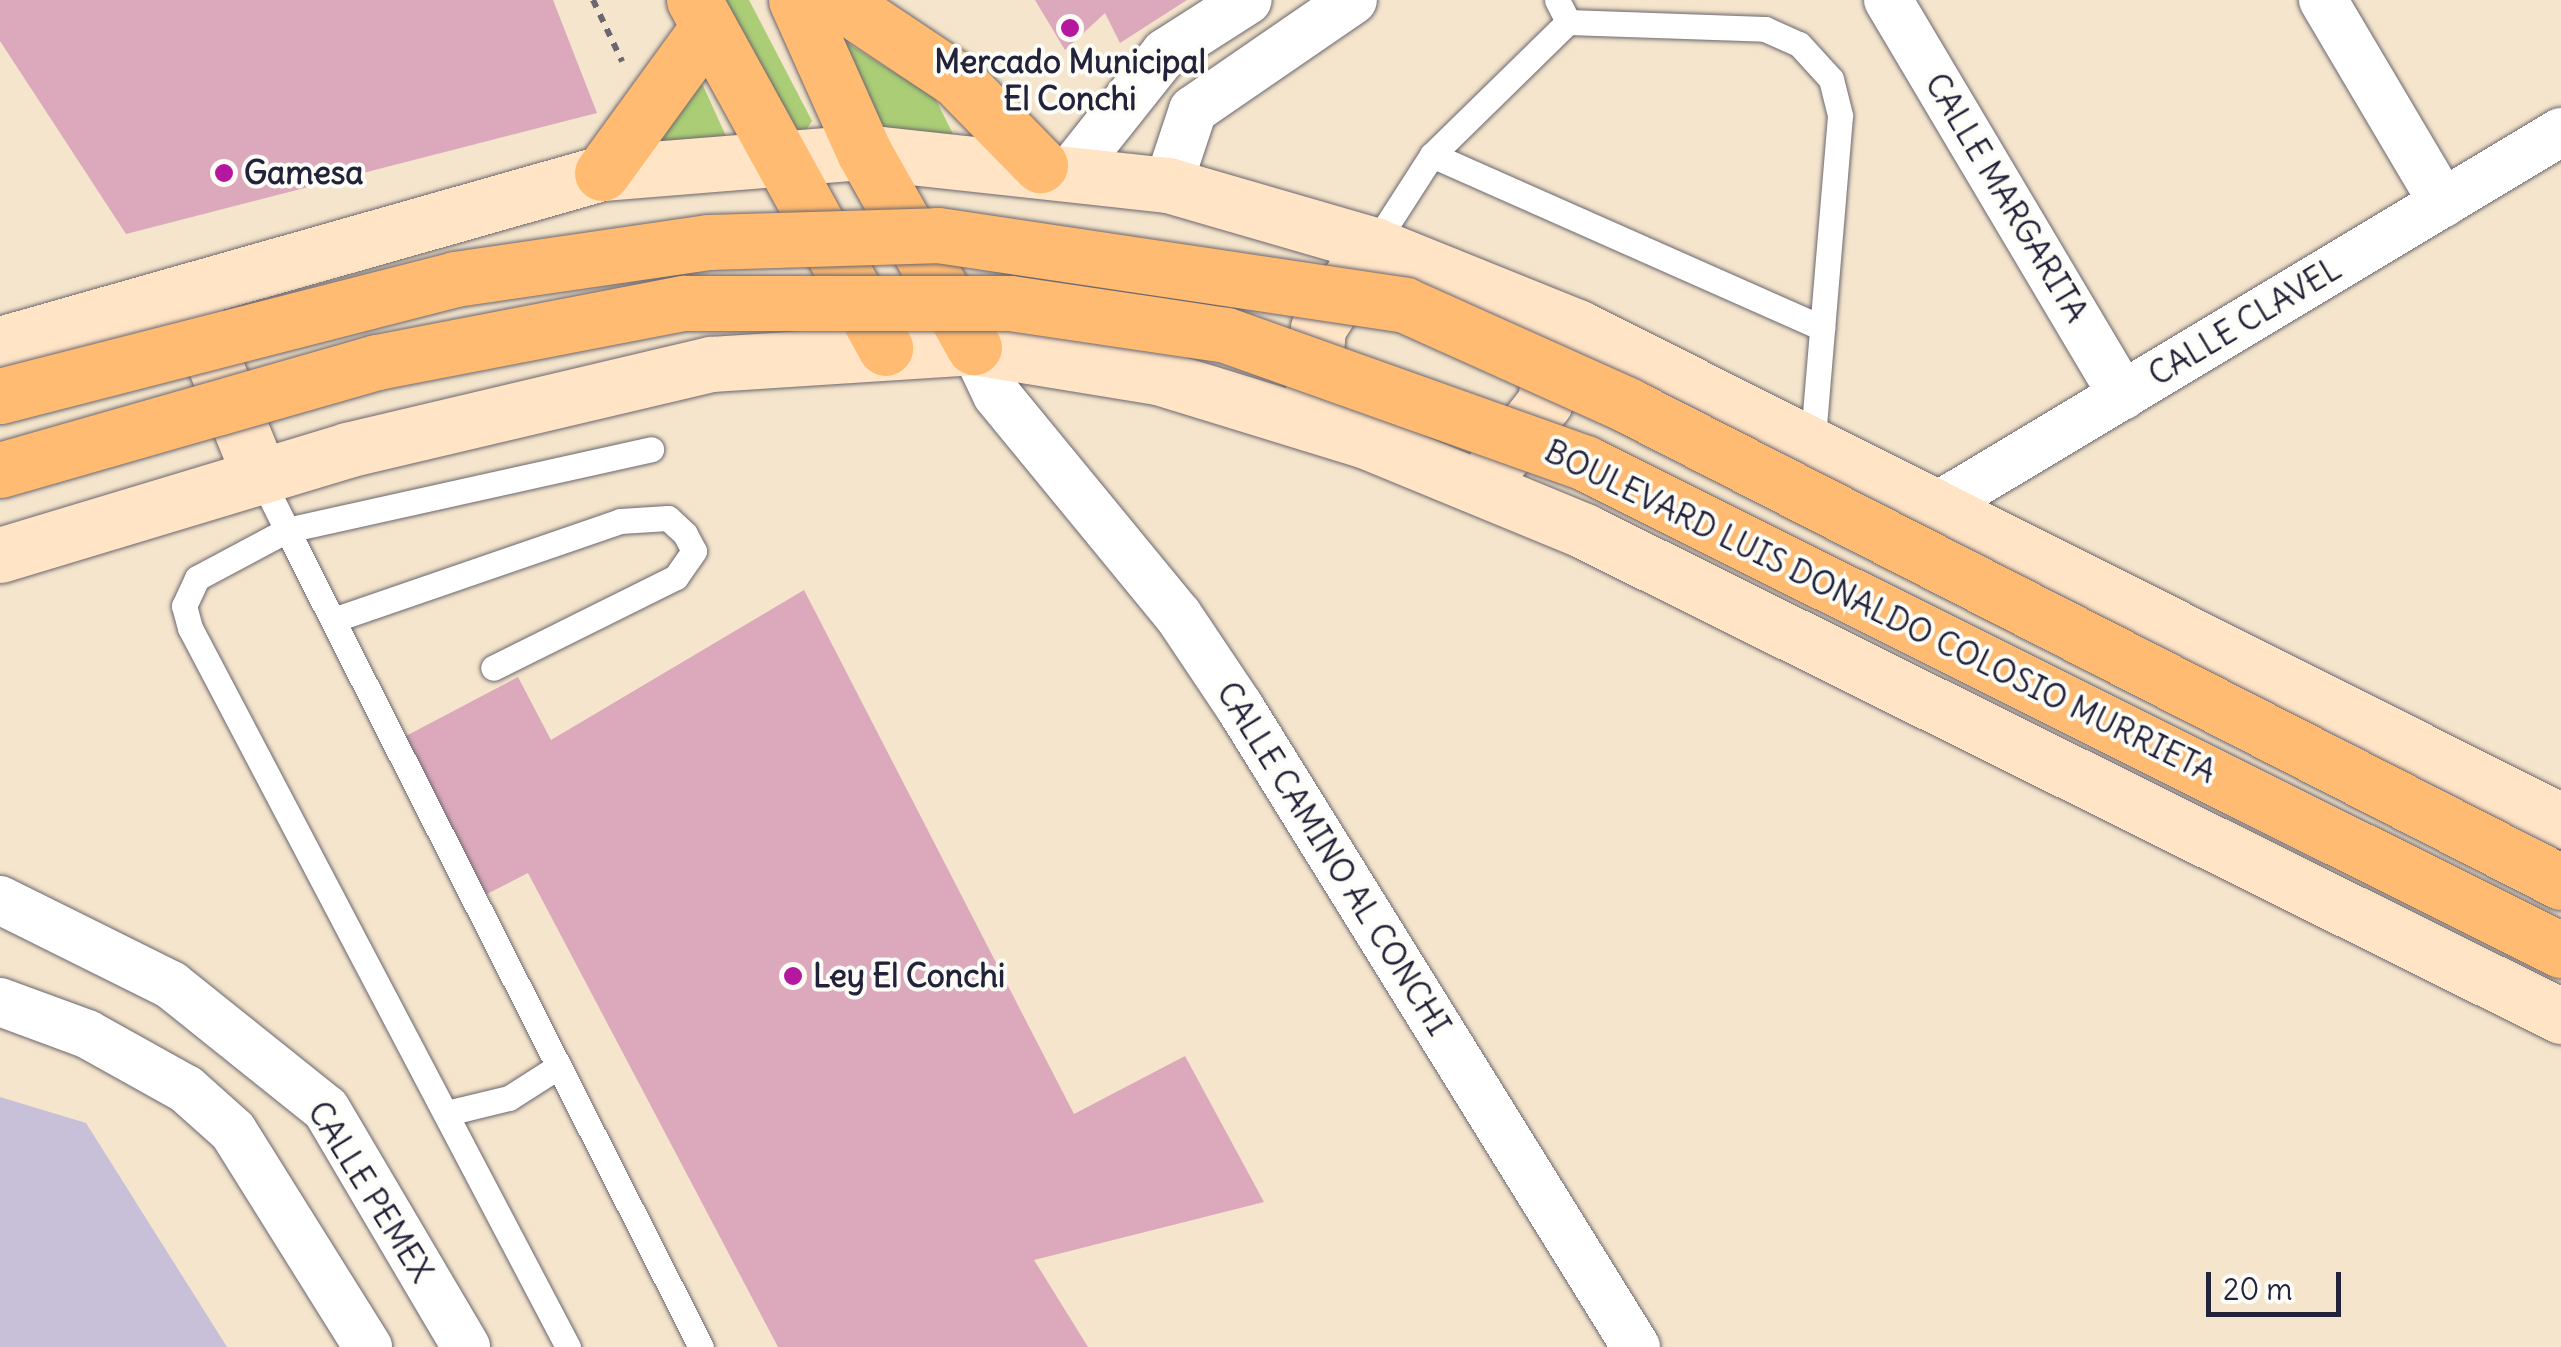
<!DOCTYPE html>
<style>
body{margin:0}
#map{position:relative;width:2561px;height:1347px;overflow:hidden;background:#f4e5cc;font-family:Delius,sans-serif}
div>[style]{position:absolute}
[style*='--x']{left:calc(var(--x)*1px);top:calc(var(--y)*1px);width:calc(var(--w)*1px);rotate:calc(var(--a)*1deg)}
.industrial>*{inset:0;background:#c8bfd8}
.green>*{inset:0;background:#aacd76}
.building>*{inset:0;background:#dba9bb}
.path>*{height:6px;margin-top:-3px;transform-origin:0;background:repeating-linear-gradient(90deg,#6c666e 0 8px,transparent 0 16px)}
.roads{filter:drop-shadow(0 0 2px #6c666e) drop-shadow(0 0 2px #6c666e)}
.lane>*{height:25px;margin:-12.5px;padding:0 12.5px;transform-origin:12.5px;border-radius:12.5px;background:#fff}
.street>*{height:48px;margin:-24px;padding:0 24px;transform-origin:24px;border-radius:24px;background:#fff}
.secondary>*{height:55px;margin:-27.5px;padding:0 27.5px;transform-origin:27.5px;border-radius:27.5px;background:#ffe4c6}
.primary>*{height:55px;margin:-27.5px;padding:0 27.5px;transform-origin:27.5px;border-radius:27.5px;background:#ffbb71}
.bridges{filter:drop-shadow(0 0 2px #6c666e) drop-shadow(0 0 2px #6c666e)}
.highway-bridge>*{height:55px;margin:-27.5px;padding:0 27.5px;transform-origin:27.5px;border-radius:27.5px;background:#ffbb71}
.dots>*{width:28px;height:28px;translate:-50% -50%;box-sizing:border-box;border:5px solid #fdfcf7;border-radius:50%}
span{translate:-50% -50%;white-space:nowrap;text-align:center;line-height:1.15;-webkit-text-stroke:8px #fdfcf7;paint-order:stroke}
.poi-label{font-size:32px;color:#22223b;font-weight:700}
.left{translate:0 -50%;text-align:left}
.street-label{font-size:32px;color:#22223b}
.scale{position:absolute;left:2206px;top:1272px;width:135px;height:45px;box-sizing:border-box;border:5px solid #22223b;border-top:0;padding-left:12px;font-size:30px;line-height:35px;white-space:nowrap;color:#22223b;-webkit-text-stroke:8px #fdfcf7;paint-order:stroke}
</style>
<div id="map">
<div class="industrial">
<i style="clip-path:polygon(0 1097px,86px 1123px,227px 1347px,0 1347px)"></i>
</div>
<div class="green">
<i style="clip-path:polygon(716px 0,749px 0,812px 121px,803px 135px,783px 131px)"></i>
<i style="clip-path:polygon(838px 37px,935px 98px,953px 134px,941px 141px,872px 124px)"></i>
<i style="clip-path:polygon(695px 68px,730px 145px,644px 160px)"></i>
</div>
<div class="building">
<i style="clip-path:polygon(0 0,553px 0,597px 113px,126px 234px,0 41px)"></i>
<i style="clip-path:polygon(1035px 0,1187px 0,1120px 43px,1105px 13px,1065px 50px)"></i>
<i style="clip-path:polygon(804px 590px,1074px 1114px,1185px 1056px,1264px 1202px,1034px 1260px,1088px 1347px,778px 1347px,528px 873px,485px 895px,404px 737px,518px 677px,551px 740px)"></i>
</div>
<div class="path">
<i style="--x:593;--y:0;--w:68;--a:64.6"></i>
</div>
<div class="roads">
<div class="lane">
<i style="--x:1557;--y:0;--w:25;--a:63"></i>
<i style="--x:1432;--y:155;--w:427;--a:23.9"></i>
<i style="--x:1374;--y:245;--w:107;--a:-57.2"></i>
<i style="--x:1432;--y:155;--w:190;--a:-44.4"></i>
<i style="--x:1568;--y:22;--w:197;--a:2"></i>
<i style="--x:1765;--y:29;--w:37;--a:24"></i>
<i style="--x:1799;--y:44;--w:47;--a:47.6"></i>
<i style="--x:1831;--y:79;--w:38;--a:76"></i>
<i style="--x:1840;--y:116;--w:336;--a:94.8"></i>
<i style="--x:260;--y:476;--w:60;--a:63.4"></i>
<i style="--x:287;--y:530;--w:373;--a:-12.5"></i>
<i style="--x:333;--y:620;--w:304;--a:-19"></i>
<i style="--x:620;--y:521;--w:48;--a:-3.6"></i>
<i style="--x:668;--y:518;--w:23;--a:43"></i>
<i style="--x:685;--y:534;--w:19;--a:62"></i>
<i style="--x:694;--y:551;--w:32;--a:125"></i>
<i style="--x:676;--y:577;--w:204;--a:153.6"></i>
<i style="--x:447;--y:1113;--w:64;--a:-13.6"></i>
<i style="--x:509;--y:1098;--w:59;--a:-32.6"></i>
<i style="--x:568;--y:1347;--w:812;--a:-117.73"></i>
<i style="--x:190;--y:628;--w:23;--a:-105"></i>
<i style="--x:184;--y:606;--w:31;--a:-65"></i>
<i style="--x:197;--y:578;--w:102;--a:-28.1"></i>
<i style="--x:287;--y:530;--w:916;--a:63.13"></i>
</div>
<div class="street">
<i style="--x:1888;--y:0;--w:460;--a:59.3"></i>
<i style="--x:2323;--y:0;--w:236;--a:59.4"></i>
<i style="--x:1072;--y:170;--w:149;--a:-51.5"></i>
<i style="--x:1165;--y:53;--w:98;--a:-32.6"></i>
<i style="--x:1168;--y:185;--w:79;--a:-71.6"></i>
<i style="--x:1193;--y:110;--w:194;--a:-34.5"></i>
<i style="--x:974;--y:347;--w:53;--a:64.4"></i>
<i style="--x:997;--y:395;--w:285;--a:50.6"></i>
<i style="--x:1178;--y:615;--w:110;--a:56.2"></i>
<i style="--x:1239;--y:706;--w:754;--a:58.23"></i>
<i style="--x:1929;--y:511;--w:737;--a:-30.95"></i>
<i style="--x:0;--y:900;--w:191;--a:26.4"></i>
<i style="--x:171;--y:985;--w:198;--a:38.7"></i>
<i style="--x:326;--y:1109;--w:276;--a:59.5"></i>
<i style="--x:0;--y:1002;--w:93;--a:20.2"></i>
<i style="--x:87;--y:1034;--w:113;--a:29.1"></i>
<i style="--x:186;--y:1089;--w:63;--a:41.8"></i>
<i style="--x:233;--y:1131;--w:255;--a:58"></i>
</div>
<div class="secondary">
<i style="--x:188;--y:298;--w:192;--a:68"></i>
<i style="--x:0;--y:344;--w:626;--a:-15.86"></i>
<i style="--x:602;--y:173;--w:263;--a:-4.6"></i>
<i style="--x:864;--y:152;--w:306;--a:6.2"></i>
<i style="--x:1168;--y:185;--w:215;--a:16.2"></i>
<i style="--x:1374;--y:245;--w:219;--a:22"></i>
<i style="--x:1577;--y:327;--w:1101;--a:26.66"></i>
<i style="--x:1311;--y:413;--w:85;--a:-85.3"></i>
<i style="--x:1318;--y:328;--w:82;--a:-56.9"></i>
<i style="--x:1491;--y:471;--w:88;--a:-52"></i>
<i style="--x:1545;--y:402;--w:80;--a:-82.8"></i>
<i style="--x:0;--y:555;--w:363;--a:-16.8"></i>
<i style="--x:347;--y:450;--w:374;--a:-13.3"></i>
<i style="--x:711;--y:364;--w:264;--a:-3.7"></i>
<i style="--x:974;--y:347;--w:186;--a:9.3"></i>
<i style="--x:1158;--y:377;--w:218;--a:17.1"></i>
<i style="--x:1366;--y:441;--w:236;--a:22.4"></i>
<i style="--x:1584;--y:531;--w:1091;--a:26.4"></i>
</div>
<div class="primary">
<i style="--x:694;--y:0;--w:397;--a:61.2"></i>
<i style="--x:796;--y:0;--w:167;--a:65.9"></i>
<i style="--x:864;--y:152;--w:224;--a:60.6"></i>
<i style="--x:837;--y:0;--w:144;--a:33.7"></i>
<i style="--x:957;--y:80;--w:119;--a:45.7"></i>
<i style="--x:602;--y:173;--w:180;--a:-54"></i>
</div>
</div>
<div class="bridges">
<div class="highway-bridge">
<i style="--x:0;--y:396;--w:470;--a:-14.4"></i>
<i style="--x:455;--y:279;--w:256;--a:-8.3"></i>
<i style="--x:708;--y:242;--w:230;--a:-1.7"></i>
<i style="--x:938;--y:235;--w:472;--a:8.5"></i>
<i style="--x:1405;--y:305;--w:243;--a:24.2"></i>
<i style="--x:1627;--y:405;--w:1049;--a:27.05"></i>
<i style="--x:0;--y:470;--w:392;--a:-16"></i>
<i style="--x:377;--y:362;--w:313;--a:-10.9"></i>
<i style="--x:684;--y:303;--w:326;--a:0"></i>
<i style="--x:1010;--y:303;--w:218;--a:8.4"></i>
<i style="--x:1226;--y:335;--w:381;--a:19.6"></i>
<i style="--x:1585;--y:463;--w:1091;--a:26.52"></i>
</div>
</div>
<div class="dots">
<i style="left:1070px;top:28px;background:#b5179e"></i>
<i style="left:224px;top:173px;background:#b5179e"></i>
<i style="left:793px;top:976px;background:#b5179e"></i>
</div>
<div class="poi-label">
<span style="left:1070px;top:81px">Mercado Municipal<br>El Conchi</span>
<span class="left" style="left:244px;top:173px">Gamesa</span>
<span class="left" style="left:813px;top:976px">Ley El Conchi</span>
</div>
<div class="street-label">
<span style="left:2006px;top:198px;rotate:59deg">CALLE MARGARITA</span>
<span style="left:2245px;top:322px;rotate:-31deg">CALLE CLAVEL</span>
<span style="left:1880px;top:612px;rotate:26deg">BOULEVARD LUIS DONALDO COLOSIO MURRIETA</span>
<span style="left:1333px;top:859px;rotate:58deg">CALLE CAMINO AL CONCHI</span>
<span style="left:370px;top:1192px;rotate:58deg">CALLE PEMEX</span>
</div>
<div class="scale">20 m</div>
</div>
